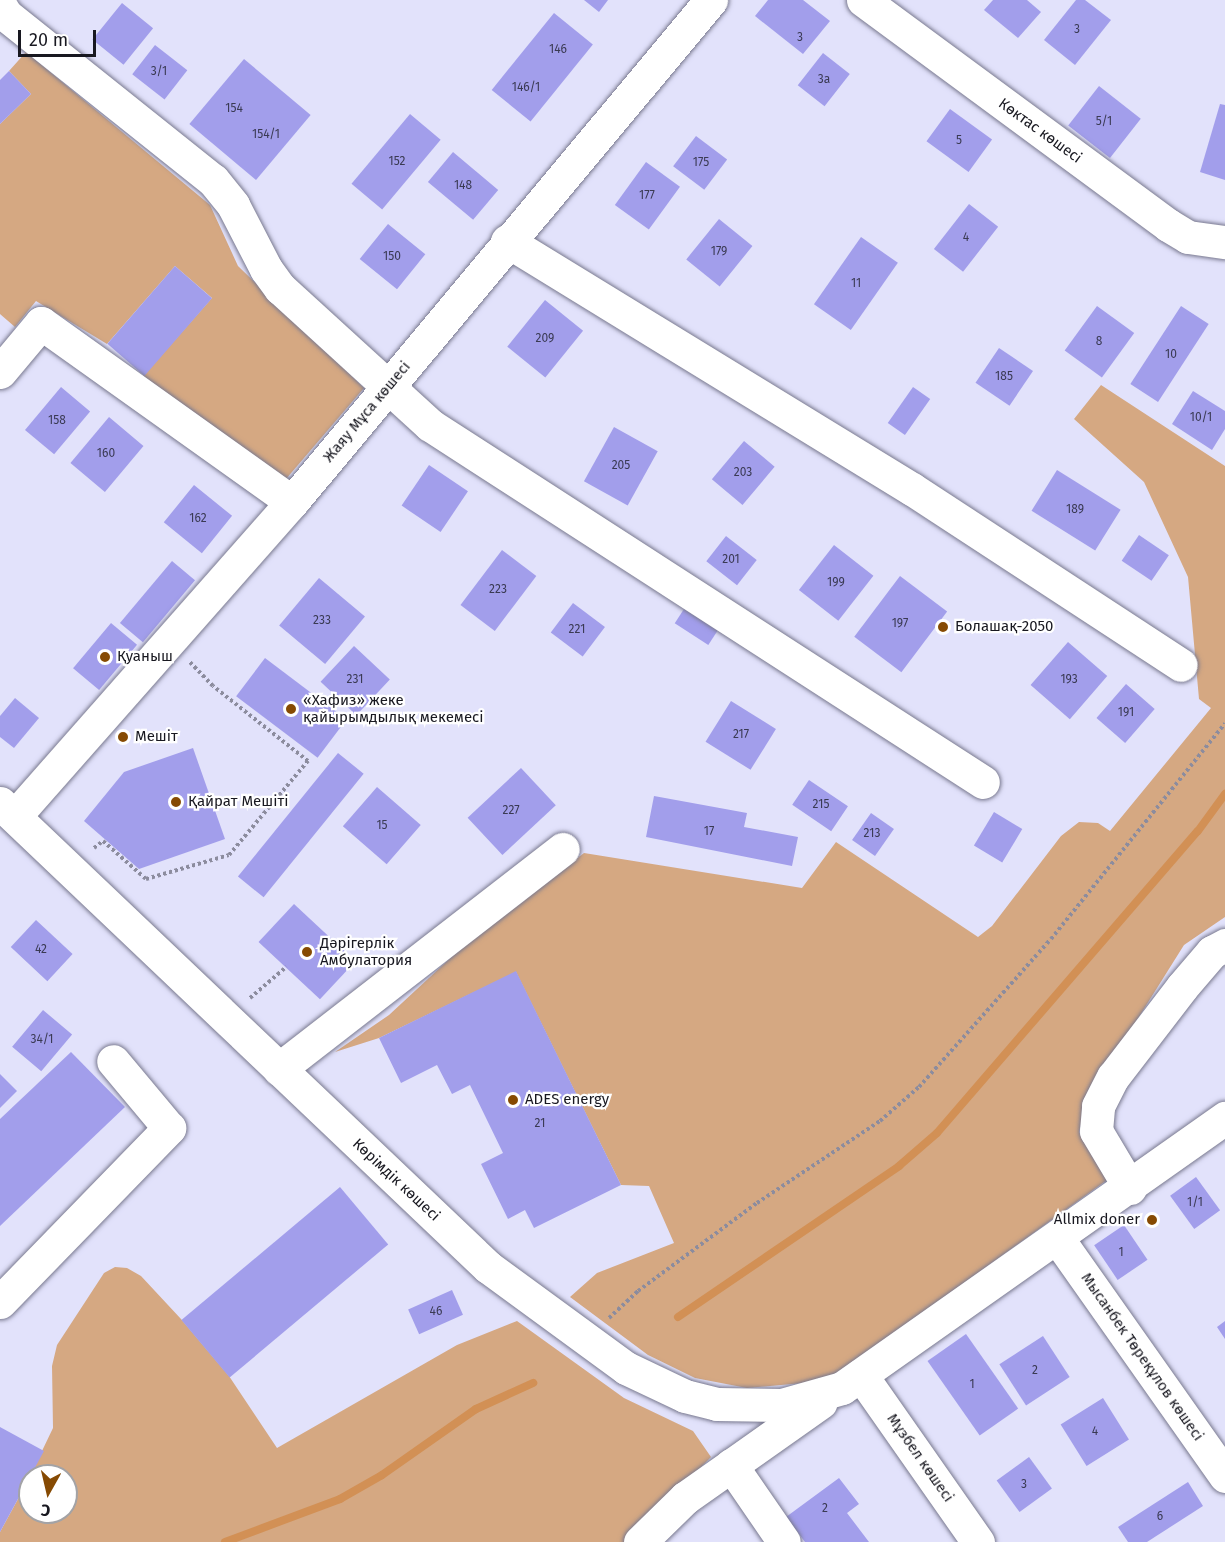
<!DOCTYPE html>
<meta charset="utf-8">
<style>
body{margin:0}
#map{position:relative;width:1225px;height:1542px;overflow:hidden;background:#e2e2fb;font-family:"Fira Sans",sans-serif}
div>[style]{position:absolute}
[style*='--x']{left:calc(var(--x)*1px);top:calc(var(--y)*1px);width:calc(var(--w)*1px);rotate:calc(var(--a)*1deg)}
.green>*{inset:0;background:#d5a882}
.stream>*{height:8px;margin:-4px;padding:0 4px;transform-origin:4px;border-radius:4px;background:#d29055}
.building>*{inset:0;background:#a29eeb;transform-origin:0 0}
.path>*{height:4px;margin-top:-2px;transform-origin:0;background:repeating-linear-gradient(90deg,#8c8c9e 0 3px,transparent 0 6px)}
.roads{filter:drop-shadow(0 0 2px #79798f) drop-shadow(0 0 2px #79798f)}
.minor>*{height:33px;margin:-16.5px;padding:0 16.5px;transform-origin:16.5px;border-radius:16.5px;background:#fff}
.dots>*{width:16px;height:16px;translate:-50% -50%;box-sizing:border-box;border:3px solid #fff;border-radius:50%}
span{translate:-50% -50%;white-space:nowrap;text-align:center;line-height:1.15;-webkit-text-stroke:4.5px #fff;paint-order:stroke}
.number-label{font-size:12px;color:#3a3a53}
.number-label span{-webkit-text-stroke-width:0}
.street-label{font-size:15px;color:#181820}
.poi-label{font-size:15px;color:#181820}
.left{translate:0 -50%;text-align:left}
.right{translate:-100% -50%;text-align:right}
.north{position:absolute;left:18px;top:1464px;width:60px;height:60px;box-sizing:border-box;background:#fff;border:2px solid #a3a3a6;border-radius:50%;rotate:188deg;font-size:16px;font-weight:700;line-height:24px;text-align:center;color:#181820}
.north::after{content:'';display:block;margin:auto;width:21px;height:27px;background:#864a03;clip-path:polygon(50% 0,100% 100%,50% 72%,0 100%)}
.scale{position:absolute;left:18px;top:30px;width:78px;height:27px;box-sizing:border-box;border:3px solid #181820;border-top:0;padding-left:8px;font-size:18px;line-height:21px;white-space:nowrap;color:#181820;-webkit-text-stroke:4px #fff;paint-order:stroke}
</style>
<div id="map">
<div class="green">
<i style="clip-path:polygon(26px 52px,210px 205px,238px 266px,364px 388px,286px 479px,143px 376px,212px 298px,175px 266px,107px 344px,36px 301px,15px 327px,0 314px,0 124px,31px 94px,9px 71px)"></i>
<i style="clip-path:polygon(1101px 385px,1225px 466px,1225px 917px,1184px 945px,1088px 1098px,1079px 1132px,1107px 1180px,836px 1375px,803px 1383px,747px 1388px,695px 1378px,648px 1355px,570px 1297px,597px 1273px,674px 1243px,649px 1186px,621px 1185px,516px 972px,379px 1038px,335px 1052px,389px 1015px,457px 952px,584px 853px,802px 888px,836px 842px,978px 937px,992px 926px,1061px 836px,1079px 822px,1098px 823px,1110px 831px,1211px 708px,1199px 699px,1188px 577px,1144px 482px,1074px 419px)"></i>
<i style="clip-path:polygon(115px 1267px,127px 1268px,141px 1276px,181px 1319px,229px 1376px,277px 1448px,457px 1345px,517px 1321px,624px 1398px,693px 1431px,711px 1457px,627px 1542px,0 1542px,0 1532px,30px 1477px,30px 1512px,66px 1512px,66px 1476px,30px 1476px,53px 1428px,52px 1366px,57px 1345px,104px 1273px)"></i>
</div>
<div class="stream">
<i style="--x:678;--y:1317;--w:268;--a:-34.3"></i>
<i style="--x:899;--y:1166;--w:50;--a:-41"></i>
<i style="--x:937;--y:1133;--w:399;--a:-49.2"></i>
<i style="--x:1198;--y:831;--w:46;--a:-53.9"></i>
<i style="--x:225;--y:1542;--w:123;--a:-20.5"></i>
<i style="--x:340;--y:1499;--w:48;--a:-29.7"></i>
<i style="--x:382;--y:1475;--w:115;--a:-35.1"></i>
<i style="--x:476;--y:1409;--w:63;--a:-24.5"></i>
</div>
<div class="building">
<i style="clip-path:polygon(584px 0,608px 0,599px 12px)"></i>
<i style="clip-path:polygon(768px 0,803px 0,830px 21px,803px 54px,755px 16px)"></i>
<i style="clip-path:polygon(993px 0,1027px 0,1041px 12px,1018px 38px,984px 10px)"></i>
<i style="clip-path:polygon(1076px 0,1085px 0,1111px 20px,1075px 65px,1044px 40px)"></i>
<i style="left:122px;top:3px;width:40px;height:47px;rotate:39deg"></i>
<i style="left:554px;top:13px;width:50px;height:99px;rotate:39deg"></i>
<i style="left:155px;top:45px;width:41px;height:37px;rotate:38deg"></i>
<i style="left:823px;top:53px;width:34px;height:41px;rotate:38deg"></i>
<i style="left:244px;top:59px;width:87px;height:85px;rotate:40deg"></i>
<i style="clip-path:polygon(9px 71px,31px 94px,0 124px,0 80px)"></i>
<i style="left:1099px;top:86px;width:53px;height:50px;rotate:38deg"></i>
<i style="clip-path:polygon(1220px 104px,1225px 105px,1225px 180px,1200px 172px)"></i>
<i style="left:950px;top:109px;width:52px;height:40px;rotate:36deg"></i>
<i style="left:410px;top:114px;width:40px;height:91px;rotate:40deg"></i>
<i style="left:696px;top:136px;width:39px;height:38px;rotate:37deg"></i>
<i style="left:453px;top:152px;width:59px;height:39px;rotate:40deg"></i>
<i style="left:646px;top:162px;width:42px;height:53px;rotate:36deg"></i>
<i style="left:969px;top:204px;width:37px;height:57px;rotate:38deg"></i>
<i style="left:719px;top:219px;width:43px;height:52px;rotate:39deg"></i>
<i style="left:388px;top:224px;width:48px;height:45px;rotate:39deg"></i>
<i style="left:861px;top:237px;width:45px;height:82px;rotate:35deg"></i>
<i style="left:175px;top:266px;width:49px;height:103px;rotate:41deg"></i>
<i style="left:545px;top:300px;width:49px;height:60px;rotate:39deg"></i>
<i style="left:1097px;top:306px;width:46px;height:55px;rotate:36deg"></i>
<i style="left:1181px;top:306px;width:33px;height:93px;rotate:33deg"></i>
<i style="left:999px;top:348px;width:41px;height:42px;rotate:34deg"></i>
<i style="left:61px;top:387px;width:38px;height:56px;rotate:40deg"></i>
<i style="left:913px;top:387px;width:21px;height:44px;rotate:35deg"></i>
<i style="clip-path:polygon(1193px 391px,1225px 411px,1225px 429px,1212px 450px,1172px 424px)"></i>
<i style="left:109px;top:417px;width:45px;height:60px;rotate:40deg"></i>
<i style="left:614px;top:427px;width:50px;height:62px;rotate:29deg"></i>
<i style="left:744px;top:441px;width:40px;height:50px;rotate:40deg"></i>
<i style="left:429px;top:465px;width:47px;height:49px;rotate:34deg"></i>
<i style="left:1057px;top:470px;width:75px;height:48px;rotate:32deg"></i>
<i style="left:194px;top:485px;width:49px;height:48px;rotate:39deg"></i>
<i style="left:1139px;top:535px;width:36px;height:31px;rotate:34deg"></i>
<i style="left:726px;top:536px;width:39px;height:32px;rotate:38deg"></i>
<i style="left:834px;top:545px;width:50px;height:57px;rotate:38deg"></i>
<i style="left:502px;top:550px;width:43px;height:69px;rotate:37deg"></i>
<i style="left:172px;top:561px;width:30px;height:81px;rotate:40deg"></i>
<i style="left:900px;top:576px;width:59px;height:76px;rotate:37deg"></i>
<i style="left:319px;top:578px;width:60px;height:62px;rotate:40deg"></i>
<i style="left:573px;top:603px;width:40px;height:37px;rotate:37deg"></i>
<i style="left:684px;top:609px;width:40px;height:17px;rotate:33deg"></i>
<i style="left:111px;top:623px;width:34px;height:59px;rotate:40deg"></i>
<i style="left:1068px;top:642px;width:52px;height:57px;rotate:41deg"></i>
<i style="left:354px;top:646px;width:49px;height:49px;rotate:43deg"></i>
<i style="left:265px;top:658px;width:102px;height:48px;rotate:37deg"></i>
<i style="left:1126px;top:684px;width:38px;height:45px;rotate:41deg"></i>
<i style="clip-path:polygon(15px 698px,39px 718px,14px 748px,0 737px,0 716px)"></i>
<i style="left:731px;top:701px;width:53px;height:48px;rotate:32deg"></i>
<i style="clip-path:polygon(193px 748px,225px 839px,139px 869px,84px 821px,124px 772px)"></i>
<i style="left:338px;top:753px;width:33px;height:159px;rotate:39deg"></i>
<i style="left:521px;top:768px;width:51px;height:73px;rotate:47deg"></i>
<i style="left:809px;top:780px;width:47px;height:30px;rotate:34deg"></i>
<i style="left:377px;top:787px;width:58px;height:52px;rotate:41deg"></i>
<i style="clip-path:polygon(654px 796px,747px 813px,744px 827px,798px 837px,792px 866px,646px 837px)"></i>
<i style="left:994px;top:812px;width:33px;height:39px;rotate:31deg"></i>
<i style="left:871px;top:813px;width:28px;height:33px;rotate:35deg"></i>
<i style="left:294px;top:904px;width:84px;height:52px;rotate:43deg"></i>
<i style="left:36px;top:920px;width:50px;height:37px;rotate:43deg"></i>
<i style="clip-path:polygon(516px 971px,621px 1185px,534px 1228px,525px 1210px,508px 1219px,481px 1164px,503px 1153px,470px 1085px,452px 1094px,437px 1065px,401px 1083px,379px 1038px)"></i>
<i style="left:43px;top:1010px;width:38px;height:48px;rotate:40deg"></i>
<i style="clip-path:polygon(71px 1052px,125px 1107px,0 1226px,0 1119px)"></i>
<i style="clip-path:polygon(0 1074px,17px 1091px,0 1108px)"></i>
<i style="left:1196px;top:1177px;width:41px;height:32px;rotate:54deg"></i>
<i style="left:340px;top:1187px;width:75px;height:207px;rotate:50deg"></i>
<i style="left:1124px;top:1225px;width:42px;height:36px;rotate:56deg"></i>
<i style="left:452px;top:1290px;width:27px;height:48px;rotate:66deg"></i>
<i style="clip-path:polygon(1225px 1321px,1225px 1339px,1217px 1327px)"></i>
<i style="left:966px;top:1334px;width:91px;height:47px;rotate:55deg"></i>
<i style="left:1043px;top:1336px;width:49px;height:52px;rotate:57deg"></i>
<i style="left:1103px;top:1398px;width:49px;height:50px;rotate:58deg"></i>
<i style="clip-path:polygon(0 1427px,44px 1451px,0 1532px)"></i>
<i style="left:1029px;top:1457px;width:39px;height:40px;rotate:54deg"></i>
<i style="clip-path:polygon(839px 1478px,859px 1504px,847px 1513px,869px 1542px,805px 1542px,786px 1517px)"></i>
<i style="clip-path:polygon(1188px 1482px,1203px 1506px,1147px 1542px,1128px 1542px,1118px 1527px)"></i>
</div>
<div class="path">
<i style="--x:94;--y:848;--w:11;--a:-38"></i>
<i style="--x:103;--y:841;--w:57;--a:41.5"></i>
<i style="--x:146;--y:879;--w:86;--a:-16.1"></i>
<i style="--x:229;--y:855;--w:123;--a:-50"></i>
<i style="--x:308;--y:761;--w:121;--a:-141.7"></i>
<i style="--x:213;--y:686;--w:35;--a:-134"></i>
<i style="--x:250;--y:998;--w:48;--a:-40.7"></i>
<i style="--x:609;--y:1318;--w:40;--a:-43"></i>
<i style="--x:638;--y:1291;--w:148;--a:-36.5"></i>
<i style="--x:757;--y:1203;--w:148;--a:-33.7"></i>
<i style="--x:880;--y:1121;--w:52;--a:-41.1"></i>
<i style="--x:919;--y:1087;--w:198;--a:-48.3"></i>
<i style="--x:1051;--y:939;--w:277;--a:-51.1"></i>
</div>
<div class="roads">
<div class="minor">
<i style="--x:863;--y:0;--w:379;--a:36.4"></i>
<i style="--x:1168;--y:225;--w:23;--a:31"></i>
<i style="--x:1188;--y:237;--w:37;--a:8"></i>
<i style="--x:0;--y:5;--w:12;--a:59"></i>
<i style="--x:6;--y:15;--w:265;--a:38.6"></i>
<i style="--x:213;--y:180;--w:32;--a:51"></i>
<i style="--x:233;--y:205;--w:72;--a:62.7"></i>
<i style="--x:266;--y:269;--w:24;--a:54"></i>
<i style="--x:280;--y:288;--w:203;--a:42.4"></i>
<i style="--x:430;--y:425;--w:658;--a:32.85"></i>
<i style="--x:507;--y:241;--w:475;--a:31.5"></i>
<i style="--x:912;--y:489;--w:321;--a:33.2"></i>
<i style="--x:0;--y:372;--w:64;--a:-50.1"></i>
<i style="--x:41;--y:323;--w:308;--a:35.5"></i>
<i style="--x:0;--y:803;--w:673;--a:43.56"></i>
<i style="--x:488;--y:1267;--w:171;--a:36.2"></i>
<i style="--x:626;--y:1368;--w:65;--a:25.4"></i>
<i style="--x:685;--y:1396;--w:33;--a:14"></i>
<i style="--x:717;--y:1404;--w:65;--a:0.9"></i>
<i style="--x:782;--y:1405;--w:62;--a:-15.8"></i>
<i style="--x:842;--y:1388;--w:469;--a:-35.2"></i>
<i style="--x:15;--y:816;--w:419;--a:-48.6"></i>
<i style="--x:292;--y:502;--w:654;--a:-50.15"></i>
<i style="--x:279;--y:1069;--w:359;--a:-37.8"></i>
<i style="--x:1130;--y:1188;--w:66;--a:-120.8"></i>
<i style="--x:1096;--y:1131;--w:25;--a:-85"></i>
<i style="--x:1098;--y:1106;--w:33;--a:-63"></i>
<i style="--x:1113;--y:1077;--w:113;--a:-52.5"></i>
<i style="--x:1182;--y:987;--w:46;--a:-49.4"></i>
<i style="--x:1212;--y:952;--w:15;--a:-28"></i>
<i style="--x:1058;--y:1239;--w:290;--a:54.8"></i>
<i style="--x:0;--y:1302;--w:243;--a:-45.8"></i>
<i style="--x:169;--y:1128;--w:87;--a:-129.9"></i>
<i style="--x:861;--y:1375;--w:204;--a:55"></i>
<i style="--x:731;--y:1465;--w:93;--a:55.5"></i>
<i style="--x:640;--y:1542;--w:63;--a:-44.4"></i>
<i style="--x:685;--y:1498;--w:166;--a:-35.2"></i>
</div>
</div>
<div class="dots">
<i style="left:943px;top:627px;background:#864a03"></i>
<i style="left:105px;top:657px;background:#864a03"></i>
<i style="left:291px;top:709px;background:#864a03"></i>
<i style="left:123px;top:737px;background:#864a03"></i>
<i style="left:176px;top:802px;background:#864a03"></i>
<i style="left:307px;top:952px;background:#864a03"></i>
<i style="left:513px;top:1100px;background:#864a03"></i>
<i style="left:1152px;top:1220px;background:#864a03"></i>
</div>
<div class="number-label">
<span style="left:1077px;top:30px">3</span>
<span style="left:800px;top:38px">3</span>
<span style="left:558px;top:50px">146</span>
<span style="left:159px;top:72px">3/1</span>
<span style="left:824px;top:80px">3а</span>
<span style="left:526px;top:88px">146/1</span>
<span style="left:234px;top:109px">154</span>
<span style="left:1104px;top:122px">5/1</span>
<span style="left:266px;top:135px">154/1</span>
<span style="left:959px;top:141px">5</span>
<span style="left:397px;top:162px">152</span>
<span style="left:701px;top:163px">175</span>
<span style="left:463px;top:186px">148</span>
<span style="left:647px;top:196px">177</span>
<span style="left:966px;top:238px">4</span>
<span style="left:719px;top:252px">179</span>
<span style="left:392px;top:257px">150</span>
<span style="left:856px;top:284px">11</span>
<span style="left:545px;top:339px">209</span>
<span style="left:1099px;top:342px">8</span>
<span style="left:1171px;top:355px">10</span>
<span style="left:1004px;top:377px">185</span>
<span style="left:1201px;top:418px">10/1</span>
<span style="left:57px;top:421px">158</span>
<span style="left:106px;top:454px">160</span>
<span style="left:621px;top:466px">205</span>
<span style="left:743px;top:473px">203</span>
<span style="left:1075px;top:510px">189</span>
<span style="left:198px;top:519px">162</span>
<span style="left:731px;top:560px">201</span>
<span style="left:836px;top:583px">199</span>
<span style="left:498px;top:590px">223</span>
<span style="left:322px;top:621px">233</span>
<span style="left:900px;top:624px">197</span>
<span style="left:577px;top:630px">221</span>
<span style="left:355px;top:680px">231</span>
<span style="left:1069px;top:680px">193</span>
<span style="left:1126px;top:713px">191</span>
<span style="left:741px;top:735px">217</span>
<span style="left:821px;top:805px">215</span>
<span style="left:511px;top:811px">227</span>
<span style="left:382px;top:826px">15</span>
<span style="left:709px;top:832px">17</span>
<span style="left:872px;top:834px">213</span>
<span style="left:41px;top:950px">42</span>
<span style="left:42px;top:1040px">34/1</span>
<span style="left:540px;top:1124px">21</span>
<span style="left:1195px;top:1203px">1/1</span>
<span style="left:1121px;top:1253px">1</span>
<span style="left:436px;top:1312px">46</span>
<span style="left:1035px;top:1371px">2</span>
<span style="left:972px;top:1385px">1</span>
<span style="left:1095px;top:1432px">4</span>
<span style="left:1024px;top:1485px">3</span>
<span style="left:825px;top:1509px">2</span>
<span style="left:1160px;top:1517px">6</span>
</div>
<div class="street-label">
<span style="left:1040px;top:131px;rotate:36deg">Көктас көшесі</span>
<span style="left:367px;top:412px;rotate:-50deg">Жаяу Мұса көшесі</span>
<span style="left:396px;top:1180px;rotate:43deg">Көрімдік көшесі</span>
<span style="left:1142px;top:1357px;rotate:55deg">Мысанбек Төреқұлов көшесі</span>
<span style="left:920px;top:1458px;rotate:55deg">Мұзбел көшесі</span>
</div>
<div class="poi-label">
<span class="left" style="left:955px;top:627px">Болашақ-2050</span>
<span class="left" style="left:117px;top:657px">Қуаныш</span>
<span class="left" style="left:303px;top:709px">«Хафиз» жеке<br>қайырымдылық мекемесі</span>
<span class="left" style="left:135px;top:737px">Мешіт</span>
<span class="left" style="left:188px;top:802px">Қайрат Мешіті</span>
<span class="left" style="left:320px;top:952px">Дәрігерлік<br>Амбулатория</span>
<span class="left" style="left:525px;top:1100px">ADES energy</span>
<span class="right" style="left:1140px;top:1220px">Allmix doner</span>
</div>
<div class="north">С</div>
<div class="scale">20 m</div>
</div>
